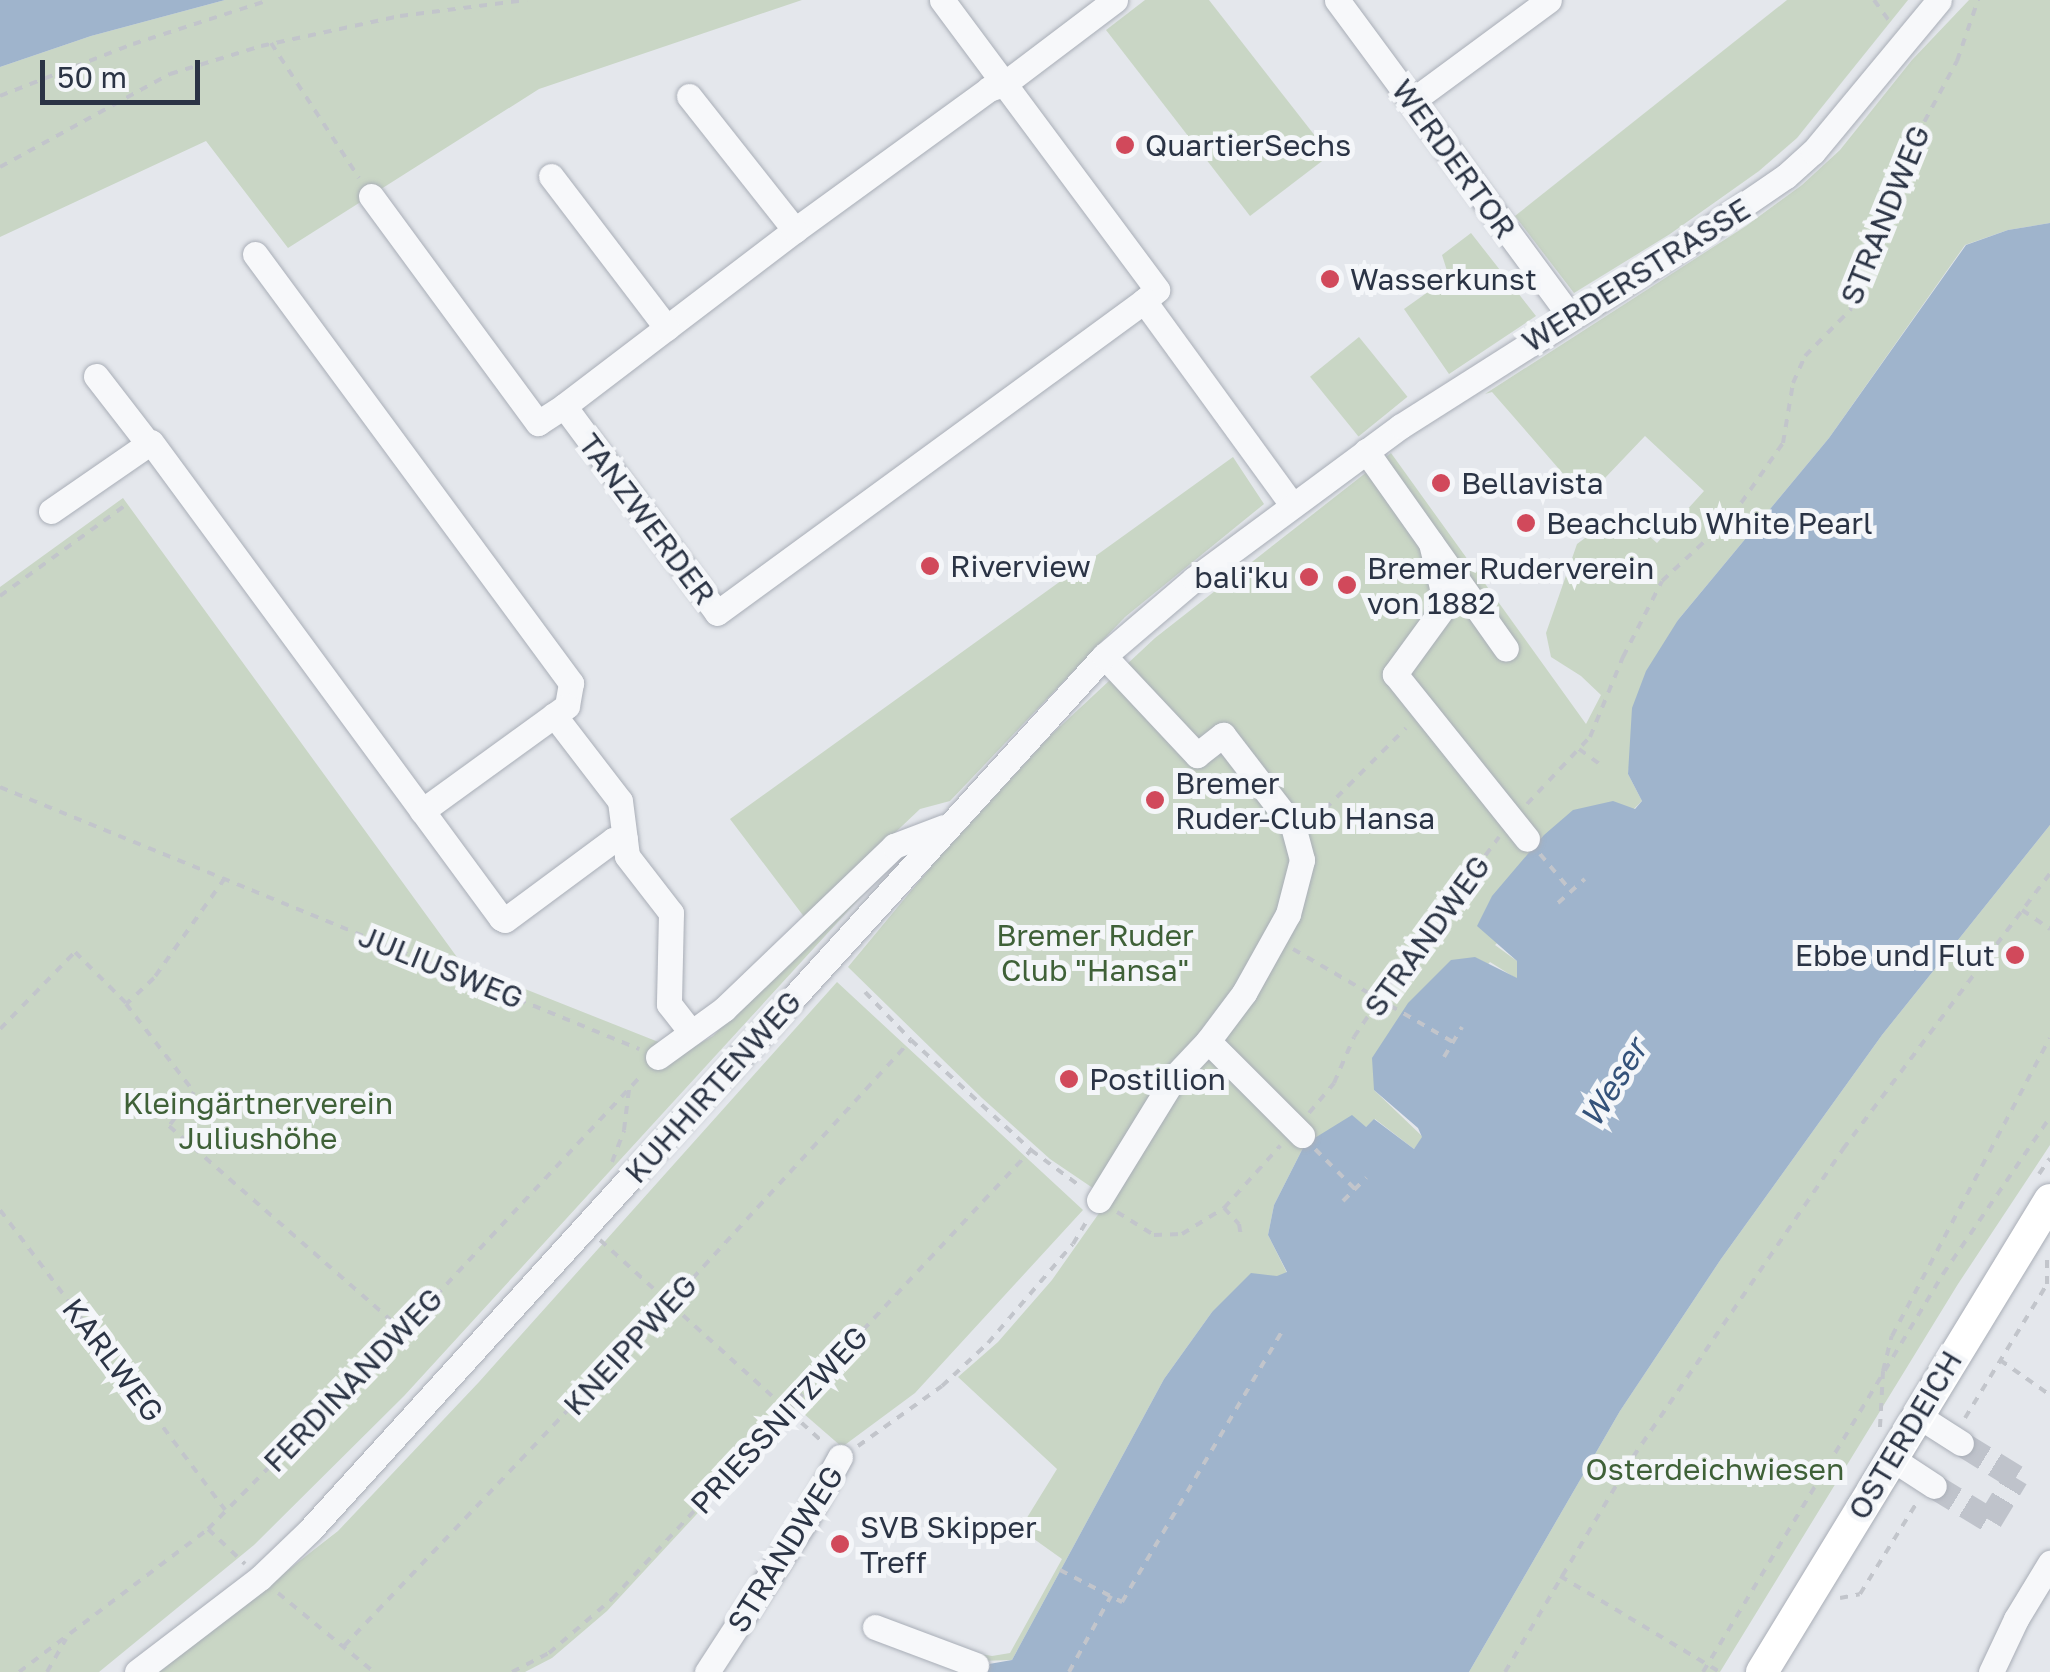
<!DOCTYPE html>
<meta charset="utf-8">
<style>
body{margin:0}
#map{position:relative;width:2050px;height:1672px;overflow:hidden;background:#e4e7ec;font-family:"Golos Text",sans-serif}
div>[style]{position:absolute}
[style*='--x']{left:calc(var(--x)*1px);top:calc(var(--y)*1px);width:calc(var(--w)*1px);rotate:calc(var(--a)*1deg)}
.green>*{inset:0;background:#c9d6c5;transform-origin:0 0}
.water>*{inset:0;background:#9fb4cc}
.minor-tunnel>*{height:25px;margin-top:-12.5px;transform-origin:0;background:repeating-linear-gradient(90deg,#bfc3cb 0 25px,transparent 0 37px)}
.path>*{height:4px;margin-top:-2px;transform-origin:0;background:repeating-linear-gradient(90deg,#c2c5cb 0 8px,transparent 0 16px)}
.roads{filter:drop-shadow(0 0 2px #a9aeb7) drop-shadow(0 0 2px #a9aeb7)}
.minor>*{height:25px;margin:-12.5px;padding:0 12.5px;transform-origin:12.5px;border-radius:12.5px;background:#f7f8fa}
.major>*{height:32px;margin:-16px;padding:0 16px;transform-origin:16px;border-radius:16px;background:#fff}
.dots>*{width:28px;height:28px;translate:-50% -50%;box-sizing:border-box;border:5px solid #f4f6f9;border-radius:50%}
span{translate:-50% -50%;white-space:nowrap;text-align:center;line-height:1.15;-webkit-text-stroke:10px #f4f6f9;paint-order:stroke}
.poi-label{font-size:30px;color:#2b3445}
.left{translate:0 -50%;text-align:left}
.right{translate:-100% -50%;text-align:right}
.street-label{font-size:30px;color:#2b3445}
.park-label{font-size:30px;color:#3f6138}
.water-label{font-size:32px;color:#34527a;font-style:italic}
.scale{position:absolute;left:40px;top:60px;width:160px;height:45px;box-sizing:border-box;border:5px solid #2b3445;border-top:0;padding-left:12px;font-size:30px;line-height:35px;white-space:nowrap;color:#2b3445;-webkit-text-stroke:8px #f4f6f9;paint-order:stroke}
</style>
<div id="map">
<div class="green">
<i style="clip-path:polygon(225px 0,802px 0,539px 89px,288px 248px,206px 141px,0 237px,0 67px,91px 36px)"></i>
<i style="clip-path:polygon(1145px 0,1209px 0,1330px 155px,1250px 216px,1106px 30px)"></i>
<i style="clip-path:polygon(1787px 0,1908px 0,1797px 138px,1759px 171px,1670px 234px,1574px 293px,1515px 216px)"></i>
<i style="clip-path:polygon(1969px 0,2050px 0,2050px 223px,2008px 230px,1965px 245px,1829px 438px,1678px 620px,1632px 747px,1628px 774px,1642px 801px,1495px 945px,1517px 961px,1517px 979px,1490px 962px,1374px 1090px,1423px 1137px,1414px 1149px,1375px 1119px,1366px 1127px,1305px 1144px,1274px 1205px,1268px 1235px,1287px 1273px,1212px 1312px,1164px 1379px,1012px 1660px,978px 1661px,964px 1651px,992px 1656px,1010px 1653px,1062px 1559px,1020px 1529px,1057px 1469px,958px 1377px,998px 1342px,1052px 1280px,1109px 1199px,1050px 1159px,982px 1098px,848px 967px,935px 862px,1050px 736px,1155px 638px,1391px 453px,1586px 724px,1601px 695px,1581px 676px,1551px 657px,1546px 633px,1577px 544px,1621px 511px,1657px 543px,1704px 491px,1645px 436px,1585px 499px,1492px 392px,1485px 394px,1746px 226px,1802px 185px,1840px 150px,1912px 60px)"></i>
<i style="clip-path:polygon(1471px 233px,1536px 316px,1449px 374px,1404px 309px,1449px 277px,1442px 255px)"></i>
<i style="left:1359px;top:337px;width:77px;height:63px;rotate:51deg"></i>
<i style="clip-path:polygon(1233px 457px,1264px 504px,1125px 617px,950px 801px,920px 809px,805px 918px,730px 819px)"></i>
<i style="clip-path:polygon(123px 498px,462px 964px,661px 1043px,665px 1063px,713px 1036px,874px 872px,879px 877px,404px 1396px,254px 1545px,99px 1672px,0 1672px,0 587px)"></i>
<i style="clip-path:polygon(2050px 825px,2050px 1145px,1958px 1284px,1720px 1672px,1469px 1672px,1620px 1411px,1721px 1259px,1882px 1035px)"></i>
<i style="clip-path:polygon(837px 982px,1083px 1210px,915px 1393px,842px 1447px,796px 1407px,607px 1611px,552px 1658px,525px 1672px,157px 1672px,338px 1531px,479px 1382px)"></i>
</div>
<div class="water">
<i style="clip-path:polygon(0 0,225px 0,91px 36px,0 67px)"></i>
<i style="clip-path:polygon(2050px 223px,2050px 825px,1882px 1035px,1721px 1259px,1620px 1411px,1469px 1672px,976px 1672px,978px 1661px,989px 1664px,1012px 1660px,1164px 1379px,1212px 1312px,1251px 1273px,1277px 1276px,1287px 1272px,1268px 1235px,1274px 1205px,1305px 1144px,1352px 1115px,1366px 1127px,1374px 1119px,1414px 1149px,1422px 1137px,1418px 1128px,1374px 1090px,1372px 1058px,1408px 1003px,1451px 960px,1475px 957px,1517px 978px,1517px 961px,1477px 926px,1492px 896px,1544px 835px,1573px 810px,1613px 801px,1635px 809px,1642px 801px,1628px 774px,1632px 708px,1646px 671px,1678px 620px,1829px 438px,1966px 245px,2008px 230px)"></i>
</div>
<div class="minor-tunnel">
<i style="--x:1934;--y:1486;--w:66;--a:31.3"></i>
<i style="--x:1990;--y:1520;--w:50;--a:-58.8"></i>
<i style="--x:2016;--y:1477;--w:65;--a:-148.3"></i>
</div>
<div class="path">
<i style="--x:1874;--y:0;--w:31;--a:54"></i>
<i style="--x:271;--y:43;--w:161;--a:56.9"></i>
<i style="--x:0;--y:96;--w:143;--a:-21.4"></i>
<i style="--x:133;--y:44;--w:143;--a:-17.9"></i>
<i style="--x:0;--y:167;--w:194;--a:-28.7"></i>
<i style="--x:170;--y:74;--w:95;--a:-17.1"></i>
<i style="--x:261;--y:46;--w:142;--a:-12.2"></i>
<i style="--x:400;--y:16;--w:128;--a:-7.2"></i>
<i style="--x:0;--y:596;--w:157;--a:-35.9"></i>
<i style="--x:1579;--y:749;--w:26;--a:36"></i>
<i style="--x:0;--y:787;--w:691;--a:22.29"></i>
<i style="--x:1527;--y:804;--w:92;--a:-46.8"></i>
<i style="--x:1590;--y:737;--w:87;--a:-67.6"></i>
<i style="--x:1623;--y:657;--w:85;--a:-62.8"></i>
<i style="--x:1662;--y:581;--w:96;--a:-42.9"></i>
<i style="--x:1732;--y:516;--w:89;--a:-55.1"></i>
<i style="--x:1783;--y:443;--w:61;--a:-80.5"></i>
<i style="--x:1793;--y:383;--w:30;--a:-66"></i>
<i style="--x:1805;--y:356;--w:66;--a:-45.6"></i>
<i style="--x:1851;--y:309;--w:138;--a:-71.8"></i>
<i style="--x:1894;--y:178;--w:133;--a:-61.7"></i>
<i style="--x:1957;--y:61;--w:65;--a:-71"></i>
<i style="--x:1314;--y:820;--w:130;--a:-45"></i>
<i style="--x:1540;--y:854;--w:48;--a:50"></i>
<i style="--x:225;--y:878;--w:123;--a:125.4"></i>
<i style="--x:154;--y:978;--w:38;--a:137"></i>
<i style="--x:126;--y:1004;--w:111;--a:52.3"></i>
<i style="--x:194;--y:1092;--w:42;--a:126.3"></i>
<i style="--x:169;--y:1126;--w:311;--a:41.2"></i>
<i style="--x:1558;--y:903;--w:36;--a:-42"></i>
<i style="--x:2022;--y:910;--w:34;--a:34"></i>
<i style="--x:1293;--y:949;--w:185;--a:30.2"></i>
<i style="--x:865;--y:992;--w:66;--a:46.2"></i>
<i style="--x:911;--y:1040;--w:163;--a:42.5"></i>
<i style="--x:1031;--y:1150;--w:61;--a:36.3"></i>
<i style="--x:0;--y:1029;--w:107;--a:-45.8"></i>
<i style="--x:75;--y:952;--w:72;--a:45"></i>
<i style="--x:1444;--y:1057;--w:35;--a:-59"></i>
<i style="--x:1309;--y:1113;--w:39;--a:-50"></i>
<i style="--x:1334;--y:1083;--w:50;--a:-66.5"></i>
<i style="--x:1354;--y:1037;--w:48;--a:-56"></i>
<i style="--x:1381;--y:997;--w:199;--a:-53.6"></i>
<i style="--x:1315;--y:1149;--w:57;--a:45"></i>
<i style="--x:612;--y:1162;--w:34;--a:-69"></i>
<i style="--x:624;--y:1130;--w:41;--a:-83"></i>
<i style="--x:2039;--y:1174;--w:19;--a:-55"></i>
<i style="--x:1343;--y:1201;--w:33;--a:-45"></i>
<i style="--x:1224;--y:1208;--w:22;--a:47"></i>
<i style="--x:1239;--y:1224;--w:13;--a:81"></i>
<i style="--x:0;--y:1210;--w:375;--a:53.1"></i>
<i style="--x:1117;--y:1212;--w:44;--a:31.9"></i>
<i style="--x:1154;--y:1235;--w:28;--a:-2"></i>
<i style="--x:1182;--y:1234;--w:49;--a:-31.8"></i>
<i style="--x:1224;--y:1208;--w:84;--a:-47.9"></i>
<i style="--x:600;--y:1240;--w:301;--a:42.2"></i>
<i style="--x:2000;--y:1360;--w:61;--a:35"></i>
<i style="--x:1965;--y:1418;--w:157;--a:-58.5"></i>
<i style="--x:2047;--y:1284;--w:28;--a:-90"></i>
<i style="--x:1880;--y:1427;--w:56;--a:-86.9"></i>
<i style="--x:1883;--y:1371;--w:36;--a:-76"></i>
<i style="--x:1892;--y:1336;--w:337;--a:-62.1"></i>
<i style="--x:858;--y:1446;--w:103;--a:-35.5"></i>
<i style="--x:942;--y:1386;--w:63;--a:-43.1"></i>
<i style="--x:988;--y:1343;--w:130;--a:-49.4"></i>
<i style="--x:1073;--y:1244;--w:29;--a:-59"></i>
<i style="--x:208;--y:1529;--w:51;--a:43.4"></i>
<i style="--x:1060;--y:1570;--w:70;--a:27.3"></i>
<i style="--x:1122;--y:1602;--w:318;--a:-59.4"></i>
<i style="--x:1560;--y:1576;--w:187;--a:31"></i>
<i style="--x:278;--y:1593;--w:124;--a:39.5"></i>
<i style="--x:1840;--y:1598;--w:20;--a:-11"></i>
<i style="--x:1860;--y:1594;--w:110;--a:-58.1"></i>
<i style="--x:344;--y:1646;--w:475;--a:-46.5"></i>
<i style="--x:671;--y:1302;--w:355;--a:-47.5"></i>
<i style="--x:19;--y:1672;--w:237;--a:-37.1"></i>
<i style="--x:208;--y:1529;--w:278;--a:-45.4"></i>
<i style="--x:403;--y:1331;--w:350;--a:-47"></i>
<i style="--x:47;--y:1672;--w:38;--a:-60"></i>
<i style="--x:512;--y:1672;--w:42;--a:-27.2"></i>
<i style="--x:549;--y:1653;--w:83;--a:-40.6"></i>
<i style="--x:612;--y:1599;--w:614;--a:-46.98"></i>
<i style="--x:1069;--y:1672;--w:87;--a:-61.1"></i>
<i style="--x:1505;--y:1672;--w:250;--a:-59.2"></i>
<i style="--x:1633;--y:1457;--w:373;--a:-55.7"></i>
<i style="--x:1843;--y:1149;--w:345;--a:-53.1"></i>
<i style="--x:1703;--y:1672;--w:465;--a:-58.9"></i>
<i style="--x:1943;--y:1274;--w:190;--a:-55.7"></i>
</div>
<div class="roads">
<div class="minor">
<i style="--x:942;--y:0;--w:361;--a:53.4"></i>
<i style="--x:1157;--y:290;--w:17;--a:140"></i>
<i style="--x:1144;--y:301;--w:252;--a:54"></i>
<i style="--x:1115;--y:0;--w:139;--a:142.9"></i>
<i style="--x:1004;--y:84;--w:16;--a:162"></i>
<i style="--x:989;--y:89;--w:240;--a:144"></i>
<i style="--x:795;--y:230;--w:290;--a:142.7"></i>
<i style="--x:564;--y:406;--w:257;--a:53.5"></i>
<i style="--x:717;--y:613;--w:529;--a:-36.15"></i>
<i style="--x:1337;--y:0;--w:394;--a:53.6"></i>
<i style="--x:689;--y:96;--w:171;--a:51.7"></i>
<i style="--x:1412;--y:101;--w:170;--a:-36.4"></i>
<i style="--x:551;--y:176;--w:191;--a:52.7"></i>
<i style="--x:371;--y:196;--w:282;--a:53.7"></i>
<i style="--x:538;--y:423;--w:31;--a:-33"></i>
<i style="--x:255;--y:254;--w:533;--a:53.62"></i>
<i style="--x:571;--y:683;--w:23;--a:100"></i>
<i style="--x:567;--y:706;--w:179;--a:144.1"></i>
<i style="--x:96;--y:376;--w:83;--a:52.3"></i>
<i style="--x:1366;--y:451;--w:242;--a:54.7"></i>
<i style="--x:51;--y:511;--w:121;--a:-34.6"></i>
<i style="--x:151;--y:442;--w:591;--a:53.67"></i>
<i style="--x:501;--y:918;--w:4;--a:27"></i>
<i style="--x:505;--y:920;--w:134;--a:-36.5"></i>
<i style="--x:613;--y:840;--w:12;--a:-5"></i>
<i style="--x:1431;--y:543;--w:63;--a:76.2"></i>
<i style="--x:1446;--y:604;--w:87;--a:126.1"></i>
<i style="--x:1395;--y:674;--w:211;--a:51.3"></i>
<i style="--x:1104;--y:656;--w:136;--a:46.8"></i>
<i style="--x:1197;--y:755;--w:33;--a:-38"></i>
<i style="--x:1223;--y:735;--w:115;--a:52.4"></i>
<i style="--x:1293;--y:826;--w:35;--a:75"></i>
<i style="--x:1302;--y:860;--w:56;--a:104.5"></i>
<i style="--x:1288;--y:914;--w:90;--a:119.1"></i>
<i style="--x:1244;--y:993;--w:60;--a:126.9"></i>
<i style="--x:1208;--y:1041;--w:133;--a:45"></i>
<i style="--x:554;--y:715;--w:108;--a:52.5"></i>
<i style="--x:620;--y:801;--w:55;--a:82.7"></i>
<i style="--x:627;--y:856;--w:72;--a:52.3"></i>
<i style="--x:671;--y:913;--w:91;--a:91.3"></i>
<i style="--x:669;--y:1004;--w:36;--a:52"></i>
<i style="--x:658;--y:1057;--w:82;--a:-36"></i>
<i style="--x:724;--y:1009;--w:236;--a:-43.8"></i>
<i style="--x:894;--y:846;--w:53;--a:-20.8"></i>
<i style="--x:1099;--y:1200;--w:147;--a:-58.4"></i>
<i style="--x:1176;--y:1075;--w:47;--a:-46.7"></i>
<i style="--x:1917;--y:1415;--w:52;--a:32.5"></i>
<i style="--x:1891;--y:1458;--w:51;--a:33.1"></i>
<i style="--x:875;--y:1627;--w:108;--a:20.6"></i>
<i style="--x:137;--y:1672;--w:155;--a:-37.4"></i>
<i style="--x:260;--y:1578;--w:69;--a:-43.8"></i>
<i style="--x:310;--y:1530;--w:1181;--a:-47.75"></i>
<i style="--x:1104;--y:656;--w:118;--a:-40.5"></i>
<i style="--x:1194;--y:579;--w:257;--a:-36.5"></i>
<i style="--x:1401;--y:426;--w:321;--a:-32.4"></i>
<i style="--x:1672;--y:254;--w:138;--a:-34.4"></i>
<i style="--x:1786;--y:176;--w:36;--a:-42"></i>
<i style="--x:1813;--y:152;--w:197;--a:-50.3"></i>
<i style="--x:707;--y:1672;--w:180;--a:-57"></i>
<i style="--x:805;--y:1521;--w:73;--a:-61.3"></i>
<i style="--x:1991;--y:1672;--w:59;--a:-64.7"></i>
<i style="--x:2016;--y:1619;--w:66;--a:-58.7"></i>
</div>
<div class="major">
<i style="--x:1762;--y:1672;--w:553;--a:-58.61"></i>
</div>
</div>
<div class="dots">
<i style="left:1125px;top:145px;background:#d1495b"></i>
<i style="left:1330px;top:279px;background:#d1495b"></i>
<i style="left:1441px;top:483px;background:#d1495b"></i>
<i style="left:1526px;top:523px;background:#d1495b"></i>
<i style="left:930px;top:566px;background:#d1495b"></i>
<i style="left:1309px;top:577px;background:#d1495b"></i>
<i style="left:1347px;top:585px;background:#d1495b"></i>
<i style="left:1155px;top:800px;background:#d1495b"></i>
<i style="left:2015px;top:955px;background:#d1495b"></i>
<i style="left:1069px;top:1079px;background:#d1495b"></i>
<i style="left:840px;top:1544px;background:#d1495b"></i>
</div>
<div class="poi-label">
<span class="left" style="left:1145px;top:145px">QuartierSechs</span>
<span class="left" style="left:1350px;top:279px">Wasserkunst</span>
<span class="left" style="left:1461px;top:483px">Bellavista</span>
<span class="left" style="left:1546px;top:523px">Beachclub White Pearl</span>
<span class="left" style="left:950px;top:566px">Riverview</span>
<span class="left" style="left:1367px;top:585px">Bremer Ruderverein<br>von 1882</span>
<span class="right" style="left:1289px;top:577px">bali'ku</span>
<span class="left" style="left:1175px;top:800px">Bremer<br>Ruder-Club Hansa</span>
<span class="right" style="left:1995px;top:955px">Ebbe und Flut</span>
<span class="left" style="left:1089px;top:1079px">Postillion</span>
<span class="left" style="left:860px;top:1544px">SVB Skipper<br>Treff</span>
</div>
<div class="street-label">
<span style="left:1454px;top:159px;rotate:54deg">WERDERTOR</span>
<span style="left:1885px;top:215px;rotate:-68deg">STRANDWEG</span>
<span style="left:1636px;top:275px;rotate:-32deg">WERDERSTRASSE</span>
<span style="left:647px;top:519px;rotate:53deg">TANZWERDER</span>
<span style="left:1427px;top:936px;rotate:-54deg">STRANDWEG</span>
<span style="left:441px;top:967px;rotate:22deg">JULIUSWEG</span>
<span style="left:713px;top:1087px;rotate:-48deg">KUHHIRTENWEG</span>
<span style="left:630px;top:1345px;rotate:-47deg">KNEIPPWEG</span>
<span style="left:113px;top:1360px;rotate:53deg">KARLWEG</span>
<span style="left:353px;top:1380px;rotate:-46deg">FERDINANDWEG</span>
<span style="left:779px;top:1420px;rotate:-47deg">PRIESSNITZWEG</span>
<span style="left:1905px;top:1435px;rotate:-59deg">OSTERDEICH</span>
<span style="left:785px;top:1549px;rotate:-58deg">STRANDWEG</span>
</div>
<div class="park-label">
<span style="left:1095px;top:952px">Bremer Ruder<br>Club "Hansa"</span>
<span style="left:258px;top:1120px">Kleingärtnerverein<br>Juliushöhe</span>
<span style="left:1715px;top:1469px">Osterdeichwiesen</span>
</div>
<div class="water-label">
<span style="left:1613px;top:1083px;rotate:-58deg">Weser</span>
</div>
<div class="scale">50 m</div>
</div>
